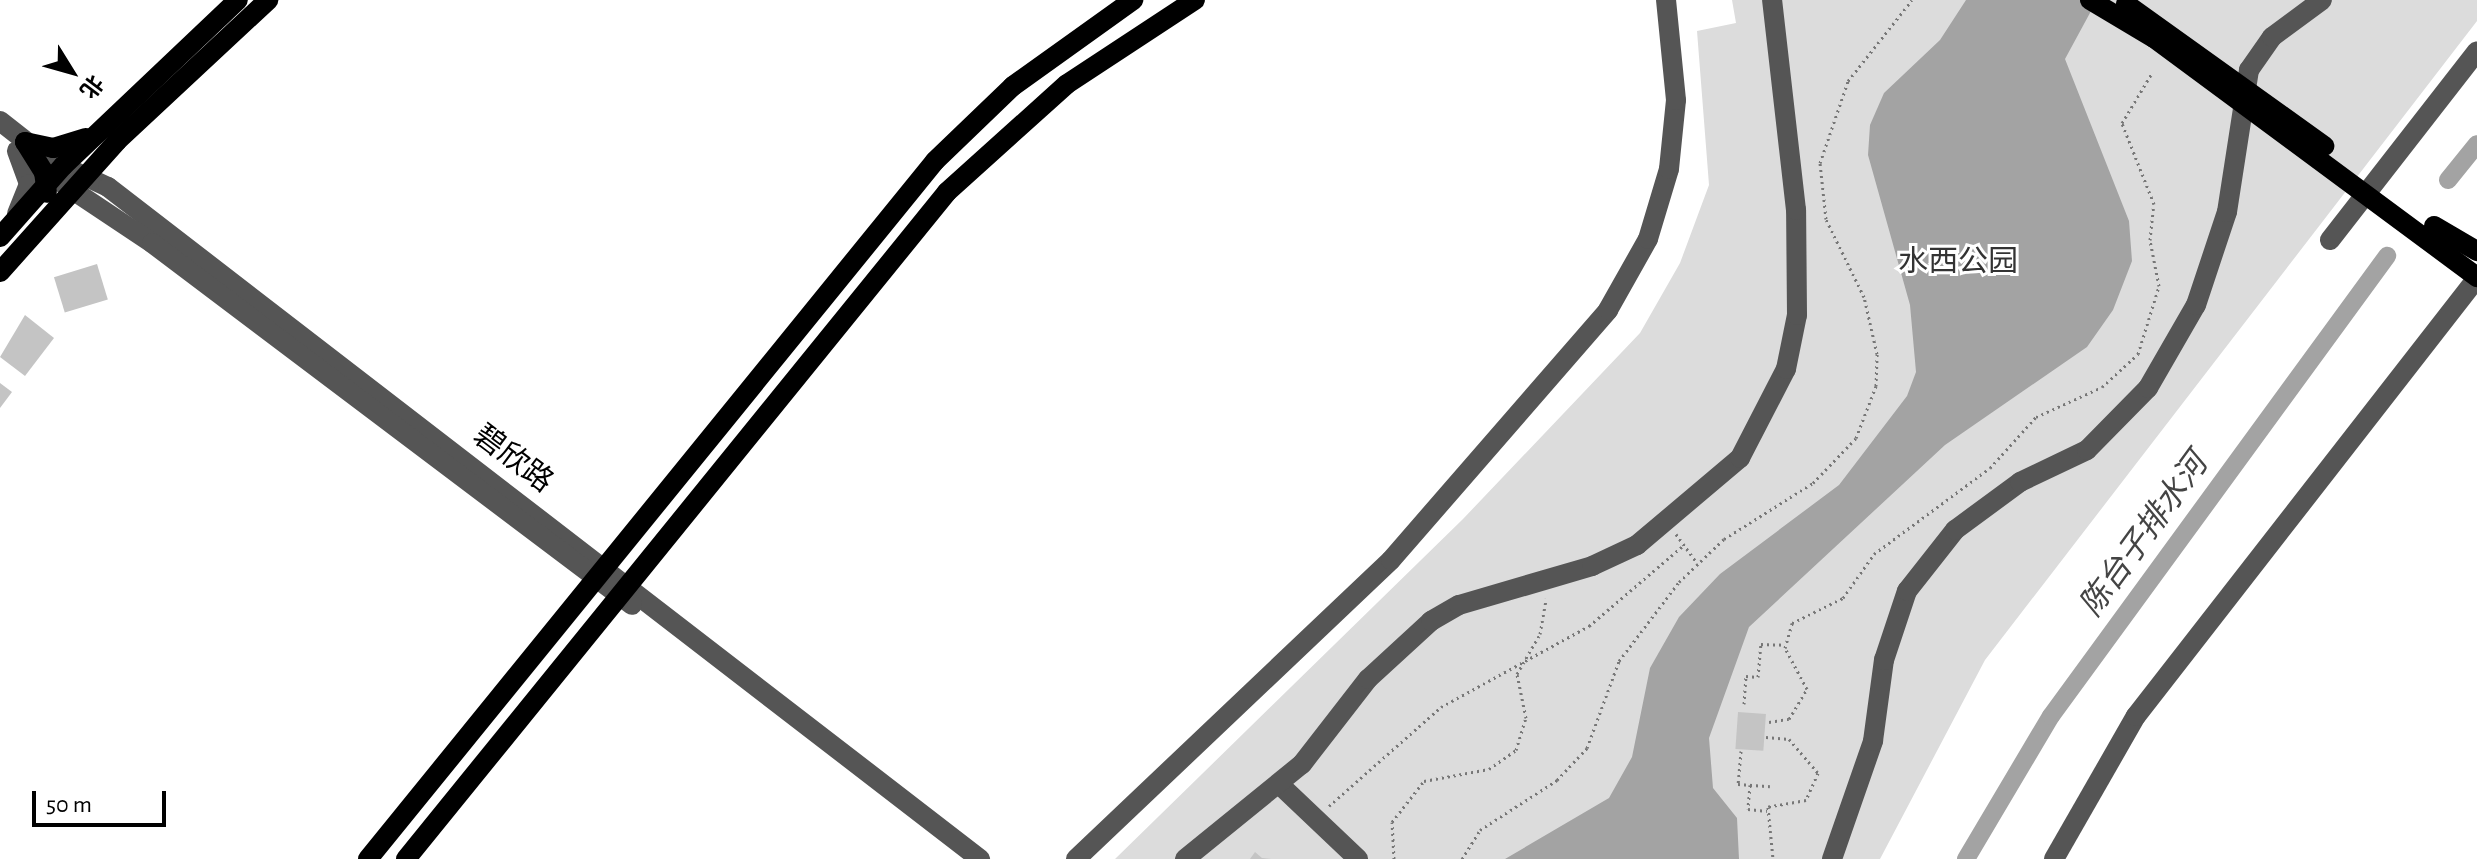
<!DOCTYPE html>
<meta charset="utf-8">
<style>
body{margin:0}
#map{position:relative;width:2477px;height:859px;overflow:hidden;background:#fff;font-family:"Alegreya Sans","Noto Sans SC",sans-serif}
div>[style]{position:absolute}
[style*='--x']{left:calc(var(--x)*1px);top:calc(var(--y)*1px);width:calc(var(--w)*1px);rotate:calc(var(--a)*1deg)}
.green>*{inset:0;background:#dcdcdc}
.water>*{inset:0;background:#a3a3a3}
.canal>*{height:18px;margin:-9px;padding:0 9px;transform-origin:9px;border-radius:9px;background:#a3a3a3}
.building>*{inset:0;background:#c4c4c4;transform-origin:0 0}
.path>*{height:3px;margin-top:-1.5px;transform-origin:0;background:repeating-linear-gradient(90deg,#777 0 2px,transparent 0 6px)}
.minor>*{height:20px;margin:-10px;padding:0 10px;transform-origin:10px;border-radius:10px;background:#555}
.major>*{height:20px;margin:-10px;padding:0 10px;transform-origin:10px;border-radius:10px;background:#000}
span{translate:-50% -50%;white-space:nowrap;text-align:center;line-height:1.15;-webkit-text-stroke:6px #fff;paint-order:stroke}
.park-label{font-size:30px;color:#333}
.street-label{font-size:30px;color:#000}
.water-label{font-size:32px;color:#444;font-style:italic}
.north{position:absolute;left:32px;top:32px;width:80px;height:80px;-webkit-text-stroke:6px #fff;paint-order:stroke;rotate:127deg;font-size:22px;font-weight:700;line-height:32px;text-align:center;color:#000}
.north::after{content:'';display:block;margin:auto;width:28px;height:36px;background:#000;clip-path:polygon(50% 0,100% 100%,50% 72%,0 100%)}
.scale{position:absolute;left:32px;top:791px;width:134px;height:36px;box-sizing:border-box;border:4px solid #000;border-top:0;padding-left:10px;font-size:24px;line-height:28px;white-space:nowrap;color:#000;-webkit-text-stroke:6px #fff;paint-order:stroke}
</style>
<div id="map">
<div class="green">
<i style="clip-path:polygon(1732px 0,2477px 0,2477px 21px,1985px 660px,1880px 859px,1115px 859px,1463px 519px,1640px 333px,1680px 263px,1709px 185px,1697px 31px,1736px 23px)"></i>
</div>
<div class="water">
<i style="clip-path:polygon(1966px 0,2097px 0,2065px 59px,2129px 221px,2132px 261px,2113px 310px,2087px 347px,1945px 445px,1749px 627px,1709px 738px,1713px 788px,1737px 818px,1739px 859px,1505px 859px,1609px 798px,1632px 757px,1650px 668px,1679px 617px,1720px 574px,1839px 485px,1907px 396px,1916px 372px,1910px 305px,1868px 155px,1870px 125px,1884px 93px,1940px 40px)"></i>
</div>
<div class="canal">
<i style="--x:2448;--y:180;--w:46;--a:-51.1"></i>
<i style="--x:1966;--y:859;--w:166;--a:-59.3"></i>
<i style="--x:2051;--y:716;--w:570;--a:-53.85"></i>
</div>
<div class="building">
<i style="left:97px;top:264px;width:37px;height:45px;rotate:73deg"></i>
<i style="clip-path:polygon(25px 315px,54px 338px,25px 376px,0 357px)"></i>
<i style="clip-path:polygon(0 383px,12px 392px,0 408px)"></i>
<i style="left:1738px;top:712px;width:28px;height:37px;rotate:4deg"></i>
<i style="clip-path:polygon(1255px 852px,1262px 858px,1271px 859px,1250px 859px)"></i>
</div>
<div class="path">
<i style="--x:1676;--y:534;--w:36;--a:54"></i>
<i style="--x:1744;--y:704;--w:28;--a:-86"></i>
<i style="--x:1746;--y:676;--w:12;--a:5"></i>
<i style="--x:1758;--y:677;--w:33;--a:-85"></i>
<i style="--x:1761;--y:644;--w:24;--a:2"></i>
<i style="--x:1769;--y:722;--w:20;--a:-9"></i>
<i style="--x:1789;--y:719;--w:35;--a:-59"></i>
<i style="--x:1807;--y:689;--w:47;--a:-118.2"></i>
<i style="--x:1785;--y:648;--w:26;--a:-74"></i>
<i style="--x:1792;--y:623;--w:57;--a:-26.1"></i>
<i style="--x:1843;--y:598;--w:54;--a:-54.8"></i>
<i style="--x:1874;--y:554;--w:144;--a:-36.6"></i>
<i style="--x:1990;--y:468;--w:69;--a:-48"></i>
<i style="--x:2036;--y:417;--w:72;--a:-24.4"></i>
<i style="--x:2102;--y:387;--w:49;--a:-42.5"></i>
<i style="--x:2138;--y:354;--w:71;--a:-72.8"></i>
<i style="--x:2159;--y:286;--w:47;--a:-101.1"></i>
<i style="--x:2150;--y:240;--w:36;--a:-84"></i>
<i style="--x:2154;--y:204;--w:87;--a:-111.6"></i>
<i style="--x:2122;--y:123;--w:58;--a:-59"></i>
<i style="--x:1766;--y:737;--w:23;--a:5"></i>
<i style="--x:1789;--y:739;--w:45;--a:49.5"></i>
<i style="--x:1818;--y:773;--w:30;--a:114"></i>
<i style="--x:1806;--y:800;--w:39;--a:170"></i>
<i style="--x:1768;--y:807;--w:52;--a:84.5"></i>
<i style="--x:1741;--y:751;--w:33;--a:95"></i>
<i style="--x:1738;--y:784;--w:32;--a:4"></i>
<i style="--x:1750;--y:785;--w:24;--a:95"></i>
<i style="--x:1748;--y:809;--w:19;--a:6"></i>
<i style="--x:1329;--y:806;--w:149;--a:-41.5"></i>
<i style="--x:1441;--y:707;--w:169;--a:-28.7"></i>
<i style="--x:1589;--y:626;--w:125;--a:-40.5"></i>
<i style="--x:1394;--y:859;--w:37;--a:-93"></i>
<i style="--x:1392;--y:822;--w:52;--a:-52"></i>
<i style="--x:1424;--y:781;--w:66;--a:-10.5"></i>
<i style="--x:1489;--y:769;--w:33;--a:-35"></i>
<i style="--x:1516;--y:750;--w:34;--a:-73"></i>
<i style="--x:1526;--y:718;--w:45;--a:-101.6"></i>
<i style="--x:1517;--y:674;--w:46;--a:-60.1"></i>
<i style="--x:1540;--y:634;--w:36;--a:-80"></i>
<i style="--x:1462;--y:859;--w:34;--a:-58"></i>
<i style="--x:1480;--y:830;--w:92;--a:-33"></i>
<i style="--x:1557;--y:780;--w:44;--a:-46.8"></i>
<i style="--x:1587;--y:748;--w:93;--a:-69.8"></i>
<i style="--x:1619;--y:661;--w:99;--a:-52.8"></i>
<i style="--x:1679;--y:582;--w:62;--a:-43.7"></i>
<i style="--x:1724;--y:539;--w:105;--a:-32.2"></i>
<i style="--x:1813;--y:483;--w:62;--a:-46.3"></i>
<i style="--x:1856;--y:438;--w:56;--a:-69"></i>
<i style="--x:1876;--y:386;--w:32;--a:-88"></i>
<i style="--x:1877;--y:354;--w:58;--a:-102.8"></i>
<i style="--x:1864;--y:297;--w:87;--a:-116"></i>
<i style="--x:1826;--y:219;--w:56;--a:-96.1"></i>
<i style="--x:1820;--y:163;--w:87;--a:-71.1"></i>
<i style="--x:1848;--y:81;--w:103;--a:-51.7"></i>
</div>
<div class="minor">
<i style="--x:0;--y:121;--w:63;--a:38"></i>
<i style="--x:50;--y:160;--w:64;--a:25"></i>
<i style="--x:108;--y:187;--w:1101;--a:37.62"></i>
<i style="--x:17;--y:151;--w:35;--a:70"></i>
<i style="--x:29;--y:184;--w:32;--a:112"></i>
<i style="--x:41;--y:169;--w:133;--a:33.7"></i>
<i style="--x:152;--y:243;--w:601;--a:37.02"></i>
<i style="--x:2330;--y:240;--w:239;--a:-52.1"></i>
<i style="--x:1279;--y:784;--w:109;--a:43.5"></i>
<i style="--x:1076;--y:859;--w:434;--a:-43.5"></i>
<i style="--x:1391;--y:560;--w:331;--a:-49"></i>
<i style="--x:1608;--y:310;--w:81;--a:-60.6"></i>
<i style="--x:1648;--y:239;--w:73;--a:-73.3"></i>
<i style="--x:1669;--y:169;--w:69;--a:-84.2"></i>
<i style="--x:1676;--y:100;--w:100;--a:-95.7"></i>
<i style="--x:1185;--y:859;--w:151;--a:-39.1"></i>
<i style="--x:1302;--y:764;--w:108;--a:-52.2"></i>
<i style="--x:1368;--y:679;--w:86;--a:-42.6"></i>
<i style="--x:1431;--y:621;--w:32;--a:-30"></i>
<i style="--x:1459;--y:605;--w:139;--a:-16.3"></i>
<i style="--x:1592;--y:566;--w:50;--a:-25"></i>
<i style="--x:1637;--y:545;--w:135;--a:-40.2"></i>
<i style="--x:1740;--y:458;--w:100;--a:-62.7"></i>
<i style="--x:1786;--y:369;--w:55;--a:-78.5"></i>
<i style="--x:1797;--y:315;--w:105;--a:-90.5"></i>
<i style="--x:1796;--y:210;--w:211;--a:-96.5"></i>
<i style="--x:1832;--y:859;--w:125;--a:-70.8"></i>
<i style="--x:1873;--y:741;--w:82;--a:-82.3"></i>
<i style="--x:1884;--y:660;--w:73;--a:-71.6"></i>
<i style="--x:1907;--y:591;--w:78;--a:-51.8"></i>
<i style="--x:1955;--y:530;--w:81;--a:-36.4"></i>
<i style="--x:2020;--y:482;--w:74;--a:-25.5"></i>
<i style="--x:2087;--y:450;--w:87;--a:-45.5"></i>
<i style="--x:2148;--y:388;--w:96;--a:-60"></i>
<i style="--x:2196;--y:305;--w:98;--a:-71.6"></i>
<i style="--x:2227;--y:212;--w:144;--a:-81.2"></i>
<i style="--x:2249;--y:70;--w:40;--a:-55.1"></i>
<i style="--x:2272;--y:37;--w:62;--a:-36.5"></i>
<i style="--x:2054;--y:859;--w:165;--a:-60.2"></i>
<i style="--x:2136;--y:716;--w:555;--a:-52.1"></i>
</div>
<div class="major">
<i style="--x:2090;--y:0;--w:74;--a:30.7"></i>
<i style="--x:2154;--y:38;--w:402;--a:36.5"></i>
<i style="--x:2126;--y:4;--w:244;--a:35.6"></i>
<i style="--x:25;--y:142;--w:36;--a:58"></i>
<i style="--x:44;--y:172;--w:21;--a:82"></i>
<i style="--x:25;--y:142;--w:29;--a:12"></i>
<i style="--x:53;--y:148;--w:34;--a:-17"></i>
<i style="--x:2434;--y:226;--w:50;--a:30.2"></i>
<i style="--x:0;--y:237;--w:95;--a:-48.4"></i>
<i style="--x:63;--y:166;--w:241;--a:-43.5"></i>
<i style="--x:0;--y:272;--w:176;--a:-48.2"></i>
<i style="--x:117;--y:141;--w:207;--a:-43"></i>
<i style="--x:368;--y:859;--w:899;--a:-50.91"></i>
<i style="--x:935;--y:161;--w:108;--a:-43.9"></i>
<i style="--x:1013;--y:86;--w:148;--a:-35.6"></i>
<i style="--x:406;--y:859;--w:859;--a:-50.95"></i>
<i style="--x:947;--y:192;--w:161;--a:-42"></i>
<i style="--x:1067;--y:84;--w:153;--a:-33.3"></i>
</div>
<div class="park-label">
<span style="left:1958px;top:262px">水西公园</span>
</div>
<div class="street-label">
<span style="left:513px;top:459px;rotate:37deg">碧欣路</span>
</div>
<div class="water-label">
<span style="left:2144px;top:535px;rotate:-54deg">陈台子排水河</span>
</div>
<div class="north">北</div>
<div class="scale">50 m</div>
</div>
